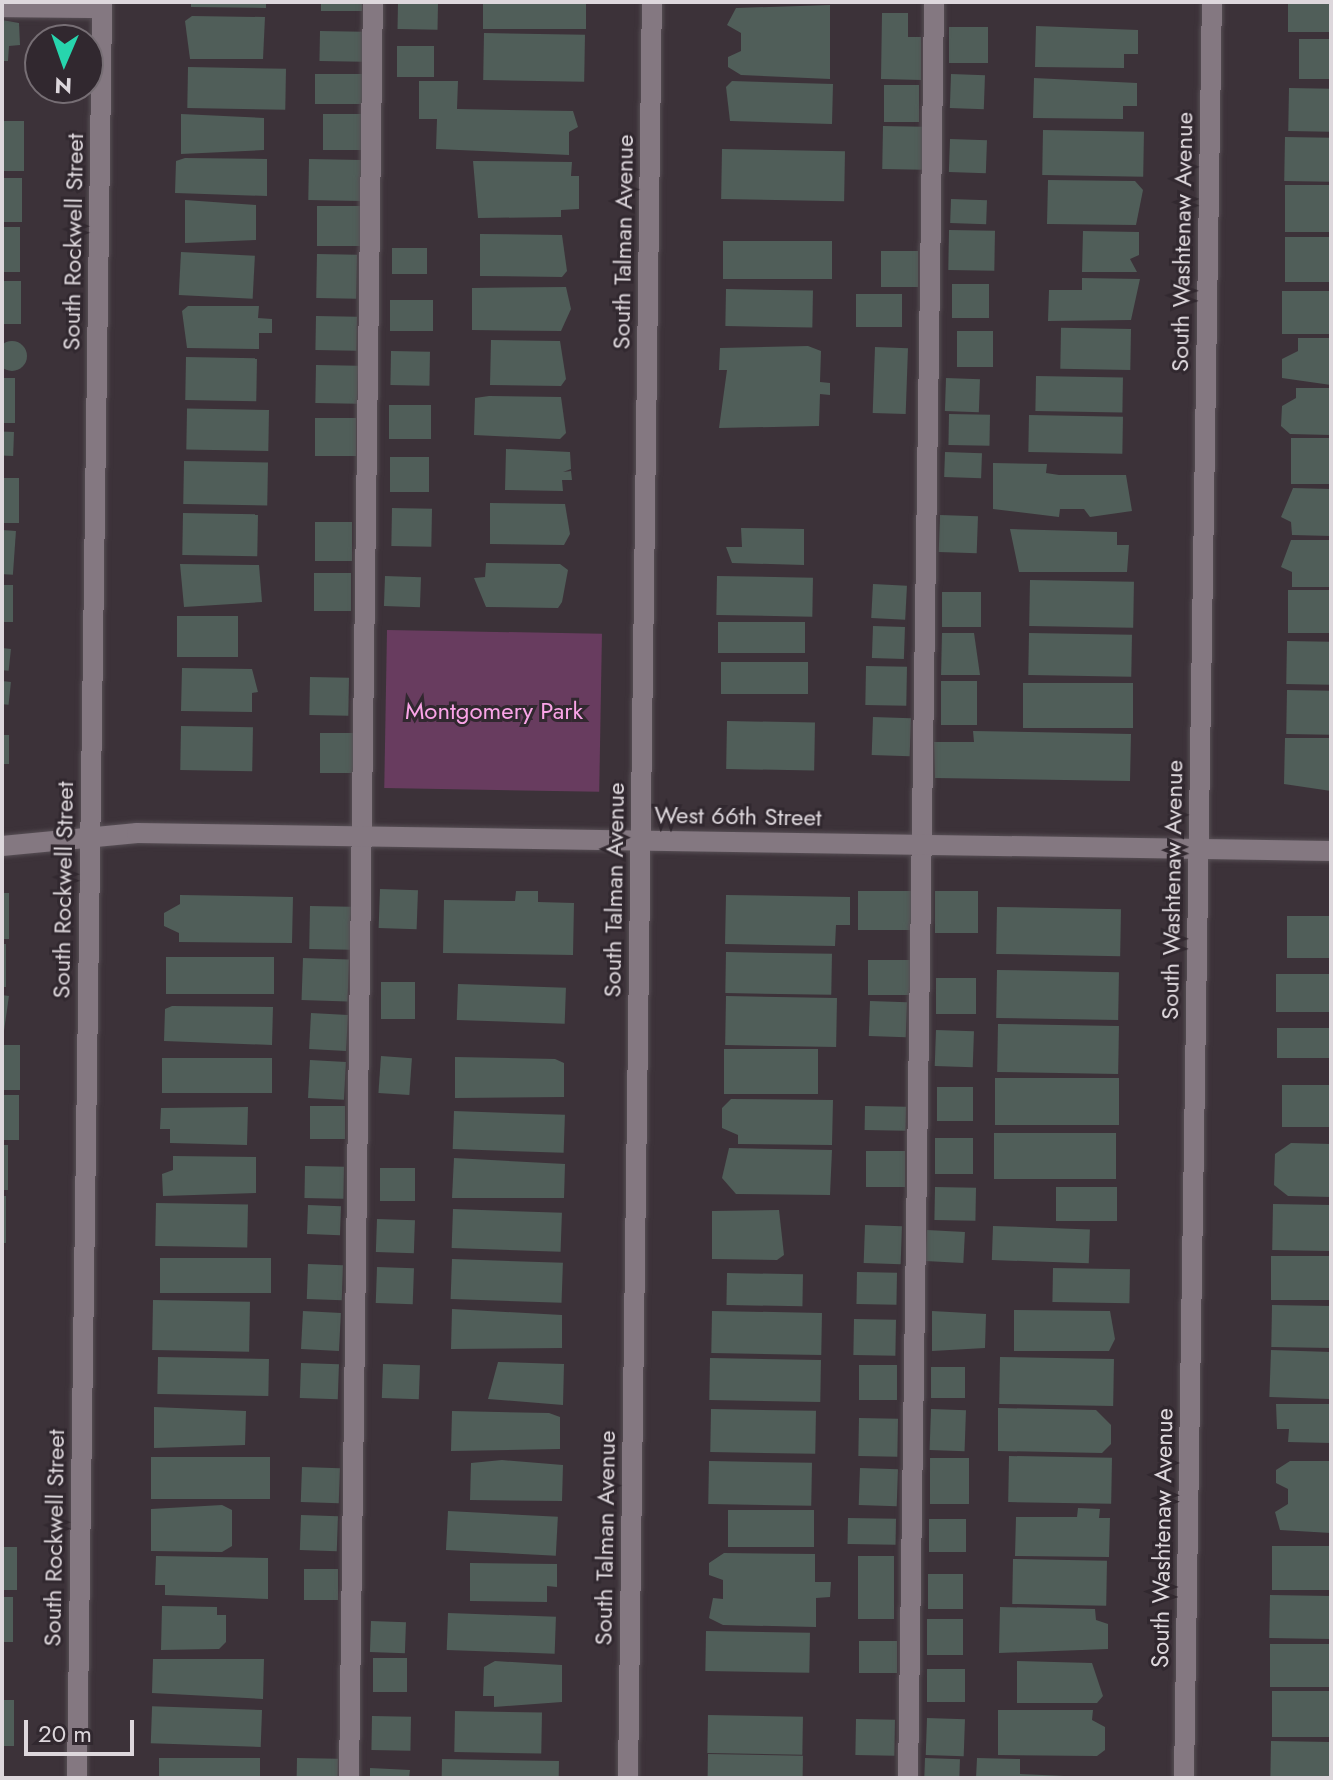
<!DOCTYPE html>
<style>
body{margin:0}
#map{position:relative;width:1333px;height:1780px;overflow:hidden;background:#3c3239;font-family:Jost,sans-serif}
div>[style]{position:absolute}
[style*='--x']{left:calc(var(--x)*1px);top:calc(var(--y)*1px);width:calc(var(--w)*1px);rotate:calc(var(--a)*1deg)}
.green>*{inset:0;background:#683c5f;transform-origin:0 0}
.building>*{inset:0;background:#505e59;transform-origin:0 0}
.round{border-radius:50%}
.roads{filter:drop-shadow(0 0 2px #574f55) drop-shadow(0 0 2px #574f55)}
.lane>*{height:20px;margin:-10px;padding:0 10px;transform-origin:10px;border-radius:10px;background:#847881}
.street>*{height:20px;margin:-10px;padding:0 10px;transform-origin:10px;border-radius:10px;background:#847881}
span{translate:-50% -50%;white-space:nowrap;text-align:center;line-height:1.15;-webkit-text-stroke:6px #31282f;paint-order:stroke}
.street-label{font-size:24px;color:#ddd7dc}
.park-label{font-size:24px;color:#faa4e7}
.frame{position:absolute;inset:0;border:4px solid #ddd7dc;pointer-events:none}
.north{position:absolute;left:24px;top:24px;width:80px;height:80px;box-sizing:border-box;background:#31282f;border:2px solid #766e74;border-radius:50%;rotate:182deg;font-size:22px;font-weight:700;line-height:32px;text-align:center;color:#ddd7dc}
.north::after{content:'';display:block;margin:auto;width:28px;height:36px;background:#27d5ad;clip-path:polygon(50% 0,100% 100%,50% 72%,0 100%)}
.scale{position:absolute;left:24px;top:1720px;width:110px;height:36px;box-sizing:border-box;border:4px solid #ddd7dc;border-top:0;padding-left:10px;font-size:24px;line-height:28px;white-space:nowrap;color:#ddd7dc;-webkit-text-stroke:6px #31282f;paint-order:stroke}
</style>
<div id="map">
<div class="green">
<i style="left:387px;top:630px;width:215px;height:158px;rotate:1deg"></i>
</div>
<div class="building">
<i style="clip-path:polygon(191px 2px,266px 2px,266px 8px,191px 7px)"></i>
<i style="left:321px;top:2px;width:41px;height:9px"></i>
<i style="left:398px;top:2px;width:40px;height:27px;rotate:1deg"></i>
<i style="left:483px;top:2px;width:103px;height:27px"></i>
<i style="left:1288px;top:2px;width:43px;height:30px"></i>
<i style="clip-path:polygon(830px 5px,830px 79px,741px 75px,728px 67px,728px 57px,741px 51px,741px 33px,727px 25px,736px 8px)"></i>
<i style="clip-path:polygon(882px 13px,908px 13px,908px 37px,921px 37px,921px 80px,881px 79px)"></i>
<i style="clip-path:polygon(192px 16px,265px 17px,263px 59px,190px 59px,185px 21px)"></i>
<i style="clip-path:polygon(2px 20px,19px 23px,20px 45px,9px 46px,8px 61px,2px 61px)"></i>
<i style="clip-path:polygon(1036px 26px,1138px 30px,1138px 54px,1124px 54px,1124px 68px,1035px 67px)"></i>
<i style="left:949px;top:27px;width:39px;height:36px"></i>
<i style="left:320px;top:31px;width:43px;height:30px;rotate:1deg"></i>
<i style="left:484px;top:33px;width:101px;height:47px;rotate:1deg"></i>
<i style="left:1299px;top:39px;width:32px;height:40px"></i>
<i style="left:397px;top:46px;width:37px;height:31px"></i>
<i style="left:188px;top:67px;width:98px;height:41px;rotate:1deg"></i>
<i style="left:315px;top:74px;width:47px;height:30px"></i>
<i style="left:951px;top:74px;width:34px;height:34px;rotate:2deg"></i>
<i style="clip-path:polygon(1034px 78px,1137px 83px,1137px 106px,1123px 106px,1123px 119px,1033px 118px)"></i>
<i style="clip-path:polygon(419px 81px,458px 81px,457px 109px,573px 111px,578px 127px,569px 132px,569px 155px,436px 149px,437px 119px,419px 119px)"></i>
<i style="clip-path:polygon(732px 81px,833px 84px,832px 124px,730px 121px,726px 87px)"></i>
<i style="left:884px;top:85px;width:35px;height:37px"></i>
<i style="left:1289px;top:88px;width:42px;height:43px;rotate:1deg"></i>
<i style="clip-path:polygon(181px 114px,264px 118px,264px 150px,181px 154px)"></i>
<i style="left:323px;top:114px;width:41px;height:36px"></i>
<i style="left:2px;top:121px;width:22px;height:50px"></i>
<i style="left:883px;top:126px;width:40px;height:43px;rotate:1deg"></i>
<i style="left:1043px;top:130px;width:101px;height:45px;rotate:1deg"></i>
<i style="left:1285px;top:137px;width:46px;height:44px;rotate:1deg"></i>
<i style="left:950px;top:139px;width:37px;height:33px;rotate:2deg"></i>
<i style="left:722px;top:149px;width:123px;height:50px;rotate:1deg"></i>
<i style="clip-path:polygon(185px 158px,267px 159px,267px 196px,175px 193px,176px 161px)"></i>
<i style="left:309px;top:159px;width:53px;height:41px;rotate:1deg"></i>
<i style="clip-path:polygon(473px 161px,572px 162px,571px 176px,579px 176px,579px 209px,561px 210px,561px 217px,478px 218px)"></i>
<i style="left:2px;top:178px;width:20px;height:44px"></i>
<i style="clip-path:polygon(1048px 180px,1135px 181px,1143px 190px,1136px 225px,1047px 224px)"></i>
<i style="left:1285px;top:185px;width:46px;height:47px"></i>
<i style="left:951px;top:199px;width:36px;height:24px;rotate:2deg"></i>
<i style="clip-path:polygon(185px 200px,256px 205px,256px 240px,185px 243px)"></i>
<i style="left:317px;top:206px;width:43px;height:40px"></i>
<i style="left:2px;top:227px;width:18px;height:45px"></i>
<i style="left:949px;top:230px;width:46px;height:40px;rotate:1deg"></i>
<i style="clip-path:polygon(1083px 231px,1139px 232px,1139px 255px,1130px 259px,1137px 272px,1082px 272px)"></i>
<i style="clip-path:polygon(480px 234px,562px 235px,567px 271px,562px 277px,480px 276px)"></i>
<i style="left:1285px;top:237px;width:46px;height:45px"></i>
<i style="left:723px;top:241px;width:109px;height:38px"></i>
<i style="left:392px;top:248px;width:35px;height:26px"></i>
<i style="left:881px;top:251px;width:37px;height:36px"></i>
<i style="left:181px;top:252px;width:74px;height:43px;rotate:3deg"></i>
<i style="left:317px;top:254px;width:40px;height:44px;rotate:1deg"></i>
<i style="clip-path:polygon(1082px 278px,1140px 279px,1131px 320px,1048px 321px,1049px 290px,1082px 290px)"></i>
<i style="left:2px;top:281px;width:19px;height:43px"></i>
<i style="left:952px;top:284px;width:37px;height:34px"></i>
<i style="clip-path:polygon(566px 287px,571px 309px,561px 331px,472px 330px,472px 288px)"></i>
<i style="left:726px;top:289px;width:87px;height:37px;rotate:1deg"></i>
<i style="left:1282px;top:291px;width:49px;height:43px"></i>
<i style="left:856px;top:294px;width:46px;height:33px"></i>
<i style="left:390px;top:300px;width:43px;height:31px"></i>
<i style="clip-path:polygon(188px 306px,259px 306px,258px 318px,272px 319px,272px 333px,259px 333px,259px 349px,187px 348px,182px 311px)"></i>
<i style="left:316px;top:316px;width:41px;height:34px;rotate:1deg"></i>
<i style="left:1131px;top:329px;width:41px;height:70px;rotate:91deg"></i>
<i style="left:957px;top:331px;width:36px;height:36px"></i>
<i style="clip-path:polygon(1298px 338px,1331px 338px,1331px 385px,1282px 378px,1282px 359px,1298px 351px)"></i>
<i style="clip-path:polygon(491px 340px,560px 341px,566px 379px,561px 386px,490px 385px)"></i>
<i class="round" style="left:-3px;top:341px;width:30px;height:30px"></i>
<i style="clip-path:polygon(808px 346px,821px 351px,820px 382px,830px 383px,830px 395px,820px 394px,819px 426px,719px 428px,727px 370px,719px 370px,720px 348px)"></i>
<i style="left:875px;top:347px;width:33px;height:66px;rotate:2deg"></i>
<i style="left:391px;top:351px;width:39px;height:34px;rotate:1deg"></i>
<i style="left:186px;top:357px;width:71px;height:43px;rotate:1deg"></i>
<i style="left:316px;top:365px;width:42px;height:38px;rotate:1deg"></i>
<i style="left:1036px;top:376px;width:87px;height:35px;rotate:1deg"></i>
<i style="left:2px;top:378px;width:13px;height:45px"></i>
<i style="left:946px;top:378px;width:34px;height:33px;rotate:2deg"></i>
<i style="clip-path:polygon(1296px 388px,1331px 388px,1331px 435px,1290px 434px,1281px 426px,1282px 406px,1296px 398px)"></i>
<i style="clip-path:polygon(489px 396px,561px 397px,566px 433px,560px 439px,474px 435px,475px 398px)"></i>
<i style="left:389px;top:405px;width:42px;height:34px"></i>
<i style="left:269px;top:410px;width:41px;height:82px;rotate:91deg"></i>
<i style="left:949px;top:414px;width:41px;height:31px;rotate:1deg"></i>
<i style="left:1029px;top:415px;width:94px;height:37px;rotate:1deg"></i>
<i style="left:315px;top:418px;width:41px;height:38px"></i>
<i style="left:14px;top:432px;width:24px;height:12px;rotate:92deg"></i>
<i style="left:1291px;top:438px;width:40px;height:46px"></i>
<i style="clip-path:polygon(506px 449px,570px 452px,571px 469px,563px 472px,571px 471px,572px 480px,562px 480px,563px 491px,505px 490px)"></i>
<i style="left:945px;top:452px;width:37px;height:25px;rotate:2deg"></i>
<i style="left:390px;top:457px;width:39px;height:35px"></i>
<i style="left:184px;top:461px;width:84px;height:43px;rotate:1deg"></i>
<i style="clip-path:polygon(993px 463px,1047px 464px,1046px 473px,1059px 475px,1126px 475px,1132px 511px,1090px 517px,1084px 509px,1060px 509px,1059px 517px,993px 509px)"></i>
<i style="left:2px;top:478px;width:17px;height:45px"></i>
<i style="clip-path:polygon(1293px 488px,1331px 489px,1331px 536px,1292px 535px,1291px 522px,1281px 517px)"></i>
<i style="clip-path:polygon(490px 503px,565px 504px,570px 534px,564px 545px,490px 544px)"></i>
<i style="left:392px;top:508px;width:40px;height:38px;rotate:1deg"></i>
<i style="left:183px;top:513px;width:75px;height:42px;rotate:1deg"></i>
<i style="left:940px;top:515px;width:38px;height:37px;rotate:2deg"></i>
<i style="left:315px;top:522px;width:37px;height:39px"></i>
<i style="clip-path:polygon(741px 528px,804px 529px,804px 565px,732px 563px,726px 547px,742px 547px)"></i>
<i style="clip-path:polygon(1010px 529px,1117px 532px,1117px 545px,1129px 545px,1127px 572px,1019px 572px)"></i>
<i style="left:2px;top:530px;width:14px;height:44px;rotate:4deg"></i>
<i style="clip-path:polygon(1291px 540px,1331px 540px,1331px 587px,1292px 587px,1292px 572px,1281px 567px)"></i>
<i style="clip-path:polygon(486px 563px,560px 564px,568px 570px,562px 602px,558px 608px,486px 607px,474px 578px,485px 577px)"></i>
<i style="clip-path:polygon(180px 564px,259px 565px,262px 602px,184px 607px)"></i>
<i style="left:314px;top:573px;width:37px;height:38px"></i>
<i style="left:385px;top:576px;width:36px;height:30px;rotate:2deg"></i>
<i style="left:717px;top:576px;width:96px;height:39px;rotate:1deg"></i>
<i style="left:1030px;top:580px;width:104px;height:46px;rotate:1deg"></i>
<i style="left:873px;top:584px;width:34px;height:34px;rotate:3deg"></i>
<i style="left:13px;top:585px;width:37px;height:11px;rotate:90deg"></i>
<i style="left:1288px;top:590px;width:43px;height:43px"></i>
<i style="left:942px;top:592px;width:39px;height:35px"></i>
<i style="left:177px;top:616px;width:61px;height:41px"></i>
<i style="left:718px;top:622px;width:87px;height:31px"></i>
<i style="left:873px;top:626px;width:32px;height:32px;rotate:2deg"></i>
<i style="clip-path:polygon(942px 633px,974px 633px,980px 675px,941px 675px)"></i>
<i style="left:1029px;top:633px;width:103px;height:42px;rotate:1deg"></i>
<i style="left:1287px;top:641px;width:44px;height:43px;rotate:1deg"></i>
<i style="left:2px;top:648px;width:9px;height:22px;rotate:6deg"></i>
<i style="left:721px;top:662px;width:87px;height:32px"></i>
<i style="left:866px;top:666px;width:41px;height:39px;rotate:1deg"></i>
<i style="clip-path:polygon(182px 668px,252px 669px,258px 692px,252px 693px,252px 712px,181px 711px)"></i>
<i style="left:310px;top:677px;width:39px;height:38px;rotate:1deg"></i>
<i style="left:2px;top:681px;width:9px;height:23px;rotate:6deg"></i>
<i style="left:941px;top:681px;width:36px;height:44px"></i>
<i style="left:1023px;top:683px;width:110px;height:45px"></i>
<i style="left:1287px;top:690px;width:44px;height:44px;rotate:1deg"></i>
<i style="left:873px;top:717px;width:38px;height:38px;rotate:2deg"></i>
<i style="left:727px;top:721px;width:88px;height:48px;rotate:1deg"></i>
<i style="left:181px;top:726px;width:72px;height:44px;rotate:1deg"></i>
<i style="clip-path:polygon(973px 731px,1131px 734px,1130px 781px,935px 778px,934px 742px,974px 742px)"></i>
<i style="left:320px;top:733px;width:35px;height:40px"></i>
<i style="left:2px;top:735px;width:7px;height:29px"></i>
<i style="clip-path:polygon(1285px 738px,1331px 738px,1331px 791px,1284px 784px)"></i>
<i style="left:380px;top:889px;width:38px;height:39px;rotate:2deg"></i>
<i style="clip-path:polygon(516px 891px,538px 891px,538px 902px,574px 903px,573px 955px,443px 953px,444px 900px,515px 901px)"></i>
<i style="left:858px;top:891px;width:53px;height:39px"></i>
<i style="left:935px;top:891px;width:43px;height:42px"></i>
<i style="left:2px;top:893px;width:7px;height:46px"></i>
<i style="clip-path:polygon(180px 895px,293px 897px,292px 943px,179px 942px,179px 933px,164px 926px,164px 913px,180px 904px)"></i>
<i style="clip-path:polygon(726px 895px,850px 897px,850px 925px,836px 925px,835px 946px,725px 944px)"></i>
<i style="left:310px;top:906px;width:41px;height:43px;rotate:1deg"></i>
<i style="left:997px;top:907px;width:124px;height:47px;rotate:1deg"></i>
<i style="left:1287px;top:916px;width:44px;height:42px"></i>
<i style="left:2px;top:944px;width:4px;height:43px"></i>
<i style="left:726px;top:952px;width:106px;height:41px;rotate:1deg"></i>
<i style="left:166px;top:957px;width:108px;height:37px"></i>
<i style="left:303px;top:958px;width:46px;height:42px;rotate:2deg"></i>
<i style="left:868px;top:960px;width:42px;height:35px"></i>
<i style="left:997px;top:970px;width:122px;height:48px;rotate:1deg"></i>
<i style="left:1276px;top:974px;width:55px;height:38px"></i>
<i style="left:936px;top:978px;width:40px;height:36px"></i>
<i style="left:381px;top:982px;width:34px;height:37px"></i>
<i style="left:458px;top:984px;width:108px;height:36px;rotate:2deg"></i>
<i style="left:2px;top:995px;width:7px;height:46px;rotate:8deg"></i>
<i style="left:726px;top:996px;width:111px;height:49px;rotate:1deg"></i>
<i style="left:870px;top:1001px;width:37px;height:35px;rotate:2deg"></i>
<i style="clip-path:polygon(172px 1006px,273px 1007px,272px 1045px,164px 1041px,165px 1009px)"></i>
<i style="left:311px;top:1013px;width:37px;height:36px;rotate:3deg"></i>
<i style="left:998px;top:1024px;width:121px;height:48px;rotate:1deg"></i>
<i style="left:1277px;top:1028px;width:54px;height:30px"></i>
<i style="left:936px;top:1030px;width:38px;height:36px;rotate:2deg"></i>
<i style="left:2px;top:1045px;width:18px;height:45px"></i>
<i style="left:724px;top:1049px;width:94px;height:45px"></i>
<i style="left:381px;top:1056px;width:31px;height:37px;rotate:4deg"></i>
<i style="clip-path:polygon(455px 1057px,555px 1059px,564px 1063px,564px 1097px,455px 1098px)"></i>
<i style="left:162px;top:1058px;width:110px;height:35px"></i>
<i style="left:310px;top:1060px;width:36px;height:38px;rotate:3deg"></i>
<i style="left:995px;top:1078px;width:124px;height:47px"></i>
<i style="left:1282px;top:1085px;width:49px;height:42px"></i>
<i style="left:937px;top:1087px;width:36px;height:34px"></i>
<i style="left:2px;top:1095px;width:17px;height:45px"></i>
<i style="clip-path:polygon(731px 1099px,833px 1100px,832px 1145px,738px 1144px,738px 1135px,722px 1128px,722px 1108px)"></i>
<i style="left:310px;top:1106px;width:35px;height:33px"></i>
<i style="left:865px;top:1106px;width:41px;height:24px;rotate:1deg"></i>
<i style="clip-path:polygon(248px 1107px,247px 1145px,170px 1143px,170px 1129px,160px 1129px,161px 1108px)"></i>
<i style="left:454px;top:1111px;width:111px;height:38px;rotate:2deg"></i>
<i style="left:994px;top:1133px;width:122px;height:46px"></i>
<i style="left:935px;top:1138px;width:38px;height:36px"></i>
<i style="clip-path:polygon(1291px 1143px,1331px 1144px,1331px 1197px,1288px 1196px,1274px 1185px,1275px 1154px)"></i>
<i style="left:2px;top:1145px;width:6px;height:45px"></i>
<i style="clip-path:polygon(729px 1148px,832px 1150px,830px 1195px,736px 1194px,722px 1178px)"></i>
<i style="left:866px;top:1151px;width:39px;height:36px"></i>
<i style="clip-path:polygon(173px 1156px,256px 1157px,256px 1193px,163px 1196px,162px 1174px,173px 1170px)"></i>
<i style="clip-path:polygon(454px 1158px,565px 1164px,564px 1198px,452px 1198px)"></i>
<i style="left:305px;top:1166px;width:39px;height:32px;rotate:1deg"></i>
<i style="left:380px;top:1168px;width:35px;height:33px"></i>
<i style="left:935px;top:1187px;width:41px;height:33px;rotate:1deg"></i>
<i style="left:1056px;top:1187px;width:61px;height:34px"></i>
<i style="left:2px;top:1196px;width:4px;height:47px"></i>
<i style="left:156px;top:1203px;width:92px;height:43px;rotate:1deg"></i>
<i style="left:1273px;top:1204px;width:58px;height:46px;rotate:1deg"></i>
<i style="left:308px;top:1205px;width:33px;height:29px;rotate:2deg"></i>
<i style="left:453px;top:1209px;width:109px;height:39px;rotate:2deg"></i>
<i style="clip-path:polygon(779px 1210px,784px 1255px,777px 1260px,712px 1259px,712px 1211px)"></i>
<i style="left:377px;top:1219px;width:38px;height:33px;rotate:2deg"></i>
<i style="left:865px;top:1225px;width:37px;height:38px;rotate:2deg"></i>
<i style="left:993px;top:1226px;width:97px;height:34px;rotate:2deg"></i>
<i style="left:927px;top:1230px;width:38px;height:31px;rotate:3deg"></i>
<i style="left:1271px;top:1256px;width:60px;height:44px"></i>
<i style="left:160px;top:1258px;width:111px;height:35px"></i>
<i style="left:452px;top:1259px;width:111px;height:40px;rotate:2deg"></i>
<i style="left:308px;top:1264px;width:35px;height:35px;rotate:2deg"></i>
<i style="left:377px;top:1267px;width:37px;height:36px;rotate:2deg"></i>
<i style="left:1053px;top:1268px;width:77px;height:34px;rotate:1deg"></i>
<i style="left:857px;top:1272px;width:40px;height:32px;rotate:1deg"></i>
<i style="left:727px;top:1273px;width:76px;height:32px;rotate:1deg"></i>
<i style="left:153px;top:1300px;width:97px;height:50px;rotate:1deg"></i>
<i style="left:1272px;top:1305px;width:59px;height:42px;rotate:1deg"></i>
<i style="clip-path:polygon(452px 1309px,562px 1315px,562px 1348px,451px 1349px)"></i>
<i style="clip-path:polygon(1014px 1310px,1110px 1311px,1115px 1339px,1109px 1351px,1014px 1351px)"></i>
<i style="left:303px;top:1311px;width:38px;height:38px;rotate:3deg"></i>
<i style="left:712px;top:1311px;width:110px;height:42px;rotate:1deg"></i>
<i style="clip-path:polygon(932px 1311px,986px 1314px,985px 1348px,932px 1351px)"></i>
<i style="left:854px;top:1319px;width:42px;height:36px;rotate:1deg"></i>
<i style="left:1271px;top:1350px;width:60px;height:47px;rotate:2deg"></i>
<i style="left:158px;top:1357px;width:111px;height:37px;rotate:1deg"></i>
<i style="left:1000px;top:1357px;width:114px;height:47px;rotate:1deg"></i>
<i style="left:710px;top:1358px;width:111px;height:42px;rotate:1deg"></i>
<i style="clip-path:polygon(498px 1362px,564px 1364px,563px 1405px,488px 1399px)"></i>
<i style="left:301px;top:1363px;width:38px;height:35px;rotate:2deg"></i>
<i style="left:383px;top:1364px;width:37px;height:34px;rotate:2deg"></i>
<i style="left:859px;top:1365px;width:38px;height:35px"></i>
<i style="left:931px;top:1367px;width:34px;height:31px"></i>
<i style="clip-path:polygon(1276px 1404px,1331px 1404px,1331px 1443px,1288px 1442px,1289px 1429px,1277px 1429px)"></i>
<i style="clip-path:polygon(154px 1407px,246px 1411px,245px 1445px,154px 1448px)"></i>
<i style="clip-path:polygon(998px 1408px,1096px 1410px,1111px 1425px,1111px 1444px,1102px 1453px,998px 1451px)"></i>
<i style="left:711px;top:1409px;width:105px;height:43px;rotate:1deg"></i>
<i style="left:931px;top:1409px;width:35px;height:41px;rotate:2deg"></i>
<i style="clip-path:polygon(452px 1411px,549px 1413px,560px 1417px,560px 1449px,451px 1451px)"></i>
<i style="left:859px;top:1418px;width:39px;height:38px;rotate:1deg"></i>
<i style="left:1009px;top:1456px;width:103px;height:46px;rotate:1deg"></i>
<i style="left:151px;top:1457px;width:119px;height:42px"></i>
<i style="left:930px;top:1458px;width:39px;height:46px"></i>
<i style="clip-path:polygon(502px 1460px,563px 1465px,562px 1501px,470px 1500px,471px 1463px)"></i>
<i style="left:709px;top:1461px;width:103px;height:43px;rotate:1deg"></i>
<i style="clip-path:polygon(1331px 1461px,1331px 1533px,1280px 1530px,1275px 1512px,1288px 1504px,1288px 1489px,1276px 1483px,1276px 1470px,1290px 1461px)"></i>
<i style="left:302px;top:1467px;width:38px;height:35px;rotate:2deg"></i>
<i style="left:860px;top:1468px;width:38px;height:37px;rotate:2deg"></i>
<i style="clip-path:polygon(222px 1505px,232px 1510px,232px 1546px,222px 1552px,151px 1551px,151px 1509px)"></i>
<i style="clip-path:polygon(1078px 1508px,1100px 1509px,1099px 1518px,1110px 1518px,1109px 1557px,1015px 1556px,1016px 1517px,1077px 1517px)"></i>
<i style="left:728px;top:1510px;width:86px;height:37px"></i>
<i style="left:448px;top:1511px;width:110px;height:39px;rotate:3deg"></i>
<i style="left:301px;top:1515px;width:37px;height:35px;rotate:2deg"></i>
<i style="left:848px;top:1518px;width:48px;height:26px;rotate:1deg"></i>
<i style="left:929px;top:1519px;width:37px;height:33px"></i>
<i style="left:1272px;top:1546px;width:59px;height:44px"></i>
<i style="left:2px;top:1547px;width:15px;height:43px"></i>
<i style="clip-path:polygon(724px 1553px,815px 1554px,815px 1582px,831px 1582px,830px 1597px,816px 1598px,816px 1627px,723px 1625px,709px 1618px,713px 1598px,723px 1599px,723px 1580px,709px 1575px,709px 1563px)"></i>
<i style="clip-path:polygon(156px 1556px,268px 1558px,268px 1599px,165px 1595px,165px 1585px,155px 1585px)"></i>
<i style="left:858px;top:1556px;width:36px;height:63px"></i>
<i style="left:1013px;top:1559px;width:94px;height:45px;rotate:1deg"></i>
<i style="clip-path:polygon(470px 1563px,557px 1564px,557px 1587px,547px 1586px,547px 1602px,470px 1601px)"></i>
<i style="left:304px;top:1569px;width:34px;height:31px"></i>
<i style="left:963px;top:1574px;width:35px;height:35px;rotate:90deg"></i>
<i style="left:1270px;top:1595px;width:61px;height:43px;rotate:1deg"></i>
<i style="left:2px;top:1597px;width:11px;height:45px"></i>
<i style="clip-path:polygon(162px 1606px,217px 1607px,217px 1615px,226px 1615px,226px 1642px,219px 1649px,161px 1650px)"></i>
<i style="clip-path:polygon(1000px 1607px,1095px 1609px,1096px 1620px,1108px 1624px,1108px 1649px,999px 1653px)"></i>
<i style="left:448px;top:1613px;width:108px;height:37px;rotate:2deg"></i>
<i style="left:927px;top:1619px;width:36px;height:36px"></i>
<i style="left:371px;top:1621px;width:35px;height:31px;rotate:2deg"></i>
<i style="left:706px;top:1631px;width:104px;height:40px;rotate:1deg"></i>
<i style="left:859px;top:1641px;width:38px;height:32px"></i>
<i style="left:1270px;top:1644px;width:61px;height:43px"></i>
<i style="left:373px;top:1658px;width:34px;height:34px"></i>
<i style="clip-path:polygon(153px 1659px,264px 1659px,263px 1699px,152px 1693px)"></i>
<i style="clip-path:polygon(495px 1661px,562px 1665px,562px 1702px,494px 1707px,494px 1696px,483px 1696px,484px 1667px)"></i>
<i style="clip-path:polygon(1017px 1661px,1092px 1663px,1103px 1696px,1097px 1703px,1017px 1703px)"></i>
<i style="left:927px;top:1669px;width:38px;height:33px"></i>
<i style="left:1272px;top:1691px;width:59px;height:46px"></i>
<i style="left:2px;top:1700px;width:12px;height:46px"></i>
<i style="left:262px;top:1710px;width:37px;height:110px;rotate:92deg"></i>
<i style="clip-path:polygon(998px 1710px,1093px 1710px,1092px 1720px,1105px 1727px,1105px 1750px,1097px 1756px,998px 1755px)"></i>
<i style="left:455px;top:1711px;width:87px;height:41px;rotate:1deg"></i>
<i style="left:708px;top:1715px;width:95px;height:38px;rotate:1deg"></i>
<i style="left:372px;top:1716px;width:39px;height:34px;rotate:1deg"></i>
<i style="left:927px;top:1718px;width:38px;height:37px;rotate:2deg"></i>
<i style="left:856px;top:1719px;width:39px;height:36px;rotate:1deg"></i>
<i style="left:1271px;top:1741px;width:60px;height:37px;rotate:1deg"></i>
<i style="left:708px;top:1754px;width:95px;height:24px;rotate:1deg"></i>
<i style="left:260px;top:1758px;width:20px;height:101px;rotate:90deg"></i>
<i style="left:297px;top:1758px;width:41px;height:20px;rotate:1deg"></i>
<i style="left:925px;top:1758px;width:35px;height:20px;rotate:2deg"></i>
<i style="clip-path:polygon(977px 1758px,1020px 1759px,1020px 1774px,1109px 1778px,976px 1778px)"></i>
<i style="left:442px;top:1759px;width:117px;height:19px;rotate:1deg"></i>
<i style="clip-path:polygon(370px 1768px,410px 1770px,409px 1778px,370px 1778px)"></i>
</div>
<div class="roads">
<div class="lane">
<i style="--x:2;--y:7;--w:100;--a:0.6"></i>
<i style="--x:349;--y:1778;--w:1776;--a:-89.23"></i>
<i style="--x:908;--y:1778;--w:1776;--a:-89.16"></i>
</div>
<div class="street">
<i style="--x:2;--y:846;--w:136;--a:-5.5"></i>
<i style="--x:137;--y:833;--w:1194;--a:0.86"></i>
<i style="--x:77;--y:1778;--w:1776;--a:-89.19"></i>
<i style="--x:628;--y:1778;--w:1776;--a:-89.23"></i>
<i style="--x:1184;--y:1778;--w:1776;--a:-89.1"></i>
</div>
</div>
<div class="street-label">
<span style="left:73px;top:242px;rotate:-89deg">South Rockwell Street</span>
<span style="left:623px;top:242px;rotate:-89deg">South Talman Avenue</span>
<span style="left:1182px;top:242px;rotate:-89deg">South Washtenaw Avenue</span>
<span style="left:738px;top:816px;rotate:1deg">West 66th Street</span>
<span style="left:63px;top:890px;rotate:-89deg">South Rockwell Street</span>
<span style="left:614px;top:890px;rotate:-89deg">South Talman Avenue</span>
<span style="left:1172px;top:890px;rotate:-89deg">South Washtenaw Avenue</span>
<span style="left:54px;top:1538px;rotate:-89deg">South Rockwell Street</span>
<span style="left:605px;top:1538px;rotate:-89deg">South Talman Avenue</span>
<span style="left:1162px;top:1538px;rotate:-89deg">South Washtenaw Avenue</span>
</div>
<div class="park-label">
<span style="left:494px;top:711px">Montgomery Park</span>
</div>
<div class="frame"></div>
<div class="north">N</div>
<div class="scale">20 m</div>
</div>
